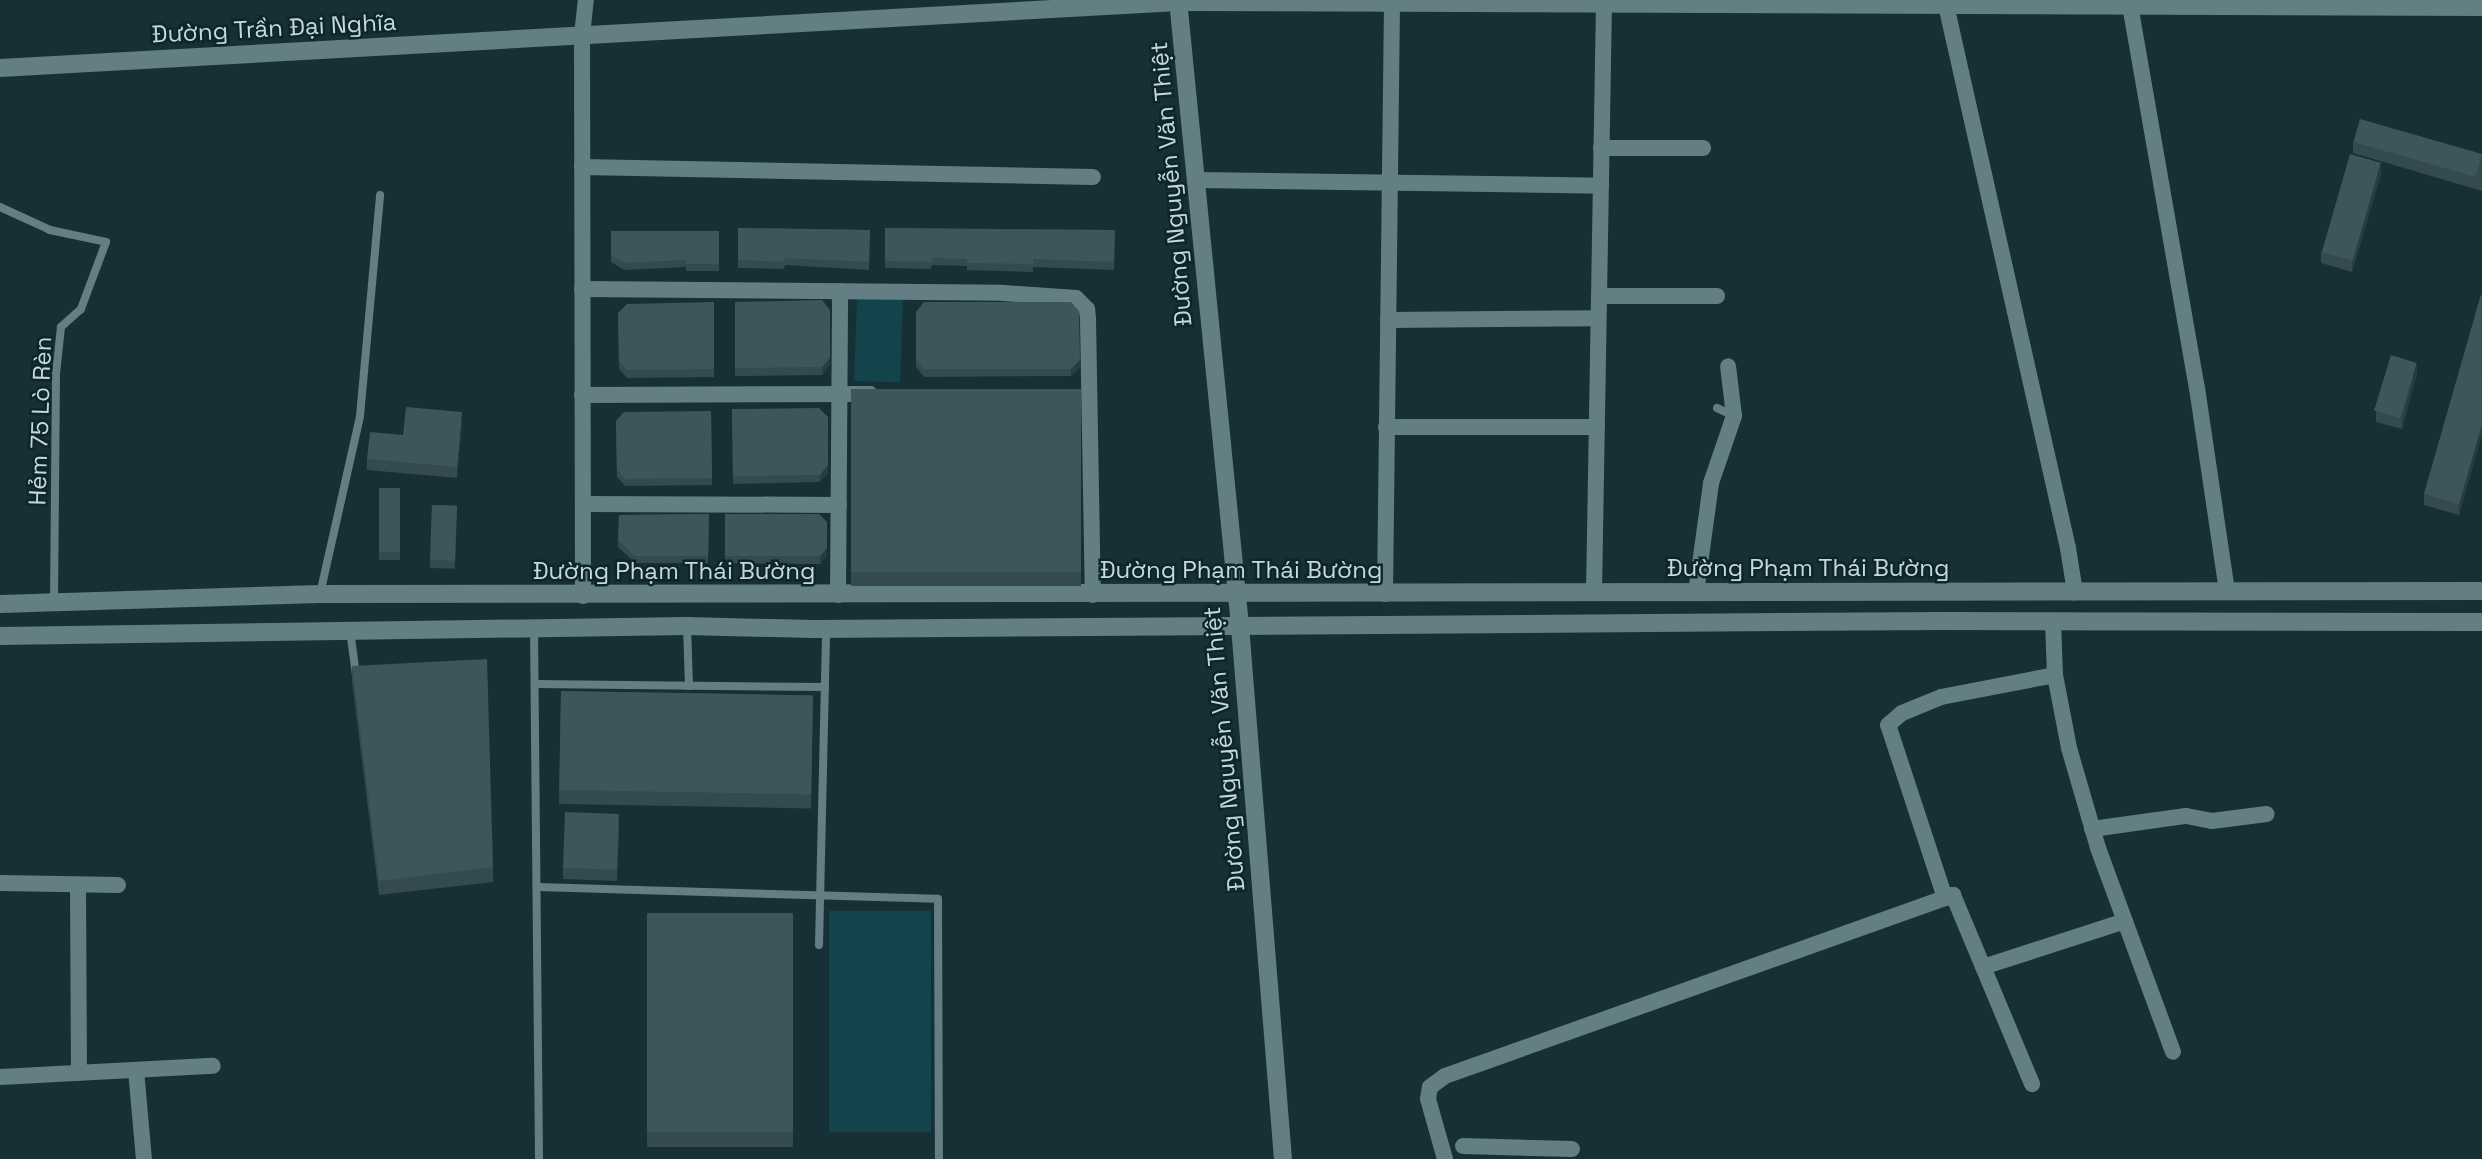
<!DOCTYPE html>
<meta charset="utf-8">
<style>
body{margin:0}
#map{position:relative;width:2482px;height:1159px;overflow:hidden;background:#173035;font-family:"Space Grotesk",sans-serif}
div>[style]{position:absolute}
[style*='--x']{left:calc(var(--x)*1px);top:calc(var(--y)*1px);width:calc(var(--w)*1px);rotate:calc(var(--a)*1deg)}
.green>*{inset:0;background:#13444c;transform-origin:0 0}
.lane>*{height:8px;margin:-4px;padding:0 4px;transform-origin:4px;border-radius:4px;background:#637f84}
.street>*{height:16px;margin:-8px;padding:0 8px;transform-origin:8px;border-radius:8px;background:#637f84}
.secondary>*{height:18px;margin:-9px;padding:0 9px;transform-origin:9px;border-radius:9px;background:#637f84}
.wall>*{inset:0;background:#344a4e;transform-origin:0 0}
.shaded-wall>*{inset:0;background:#2a3c40}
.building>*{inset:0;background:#3c565b;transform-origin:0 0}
span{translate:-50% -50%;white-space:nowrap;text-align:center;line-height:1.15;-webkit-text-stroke:5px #0c262b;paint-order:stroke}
.street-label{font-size:24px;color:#c8d7d9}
</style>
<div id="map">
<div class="green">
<i style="left:857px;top:296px;width:46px;height:85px;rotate:2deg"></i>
<i style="left:931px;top:911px;width:221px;height:102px;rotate:90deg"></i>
</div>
<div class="lane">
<i style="--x:0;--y:207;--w:55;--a:24.7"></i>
<i style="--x:50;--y:230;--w:57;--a:12.1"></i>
<i style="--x:106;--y:242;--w:72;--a:110.5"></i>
<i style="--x:81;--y:309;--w:27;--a:138"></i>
<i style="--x:61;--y:327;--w:47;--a:96.1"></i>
<i style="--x:56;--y:374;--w:227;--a:90.5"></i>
<i style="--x:1717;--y:408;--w:19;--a:25"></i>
<i style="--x:320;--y:594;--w:182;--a:-77.3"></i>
<i style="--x:360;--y:416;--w:222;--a:-84.8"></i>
<i style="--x:687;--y:626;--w:60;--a:88.1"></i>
<i style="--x:534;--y:627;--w:532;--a:89.46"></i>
<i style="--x:350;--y:630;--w:45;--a:82.4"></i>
<i style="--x:535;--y:684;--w:290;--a:0.6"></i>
<i style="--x:538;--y:887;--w:400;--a:1.7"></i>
<i style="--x:938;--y:899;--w:260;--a:89.8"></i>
<i style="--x:819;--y:945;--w:317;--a:-88.7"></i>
</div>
<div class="street">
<i style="--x:1946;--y:5;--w:557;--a:77.34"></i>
<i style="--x:2068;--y:548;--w:45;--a:81"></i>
<i style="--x:2130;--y:5;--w:389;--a:80.1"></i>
<i style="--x:2197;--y:388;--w:206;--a:81.6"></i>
<i style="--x:1601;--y:148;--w:102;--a:0"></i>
<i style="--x:582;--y:167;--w:511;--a:1.12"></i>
<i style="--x:1195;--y:180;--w:406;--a:0.8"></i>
<i style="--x:582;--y:289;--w:421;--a:0.5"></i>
<i style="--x:1003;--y:293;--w:73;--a:3.9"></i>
<i style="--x:1076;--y:298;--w:16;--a:45"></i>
<i style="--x:1087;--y:309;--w:10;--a:84"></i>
<i style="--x:1088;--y:319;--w:276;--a:89"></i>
<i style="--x:1599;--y:296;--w:118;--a:0"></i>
<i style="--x:1388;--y:320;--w:210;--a:-0.5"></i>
<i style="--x:582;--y:395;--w:288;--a:-0.2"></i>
<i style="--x:1386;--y:427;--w:211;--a:0"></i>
<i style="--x:584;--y:504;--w:255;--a:0.2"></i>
<i style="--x:1594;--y:593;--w:590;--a:-89.03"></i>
<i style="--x:1696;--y:593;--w:111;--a:-82.2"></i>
<i style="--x:1711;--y:483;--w:71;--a:-71.1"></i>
<i style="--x:1734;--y:416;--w:50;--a:-96.8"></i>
<i style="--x:1385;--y:594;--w:591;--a:-89.32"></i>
<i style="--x:838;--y:595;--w:304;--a:-89.6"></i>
<i style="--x:583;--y:596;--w:560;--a:-90.1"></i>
<i style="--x:582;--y:36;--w:36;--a:-84"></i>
<i style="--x:2055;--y:675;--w:74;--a:79.1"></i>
<i style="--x:2069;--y:748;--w:104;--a:73.8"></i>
<i style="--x:2098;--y:848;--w:217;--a:69.8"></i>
<i style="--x:2092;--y:829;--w:95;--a:-7.9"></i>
<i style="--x:2186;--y:816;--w:26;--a:11"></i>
<i style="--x:2212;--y:821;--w:55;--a:-7.3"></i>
<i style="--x:0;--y:883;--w:118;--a:1"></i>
<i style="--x:78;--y:885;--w:188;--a:89.7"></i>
<i style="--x:1945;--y:898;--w:9;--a:-21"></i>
<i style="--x:1953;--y:895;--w:205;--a:67.3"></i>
<i style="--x:1983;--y:967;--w:149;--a:-17.9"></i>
<i style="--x:136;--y:1070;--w:89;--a:84.9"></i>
<i style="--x:0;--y:1077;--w:213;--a:-3"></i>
<i style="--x:1463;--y:1146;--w:109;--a:1.6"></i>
<i style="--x:1445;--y:1159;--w:62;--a:-105.8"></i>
<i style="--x:1428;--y:1099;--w:12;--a:-81"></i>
<i style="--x:1430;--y:1087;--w:19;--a:-36"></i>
<i style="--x:1445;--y:1076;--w:531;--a:-19.6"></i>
<i style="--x:1945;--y:898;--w:182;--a:-108.2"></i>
<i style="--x:1888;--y:725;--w:18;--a:-41"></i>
<i style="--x:1902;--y:713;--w:42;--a:-22.3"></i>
<i style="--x:1941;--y:697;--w:116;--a:-10.9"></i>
<i style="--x:2055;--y:675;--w:54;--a:-92.1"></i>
</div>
<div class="secondary">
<i style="--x:1178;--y:0;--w:629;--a:84.34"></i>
<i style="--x:1240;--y:626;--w:535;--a:85.39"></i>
<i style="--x:0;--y:68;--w:1180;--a:-3.21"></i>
<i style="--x:1178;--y:2;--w:1304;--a:0.22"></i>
<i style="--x:0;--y:604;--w:320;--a:-1.8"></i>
<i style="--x:320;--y:594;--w:2162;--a:-0.08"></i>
<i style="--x:0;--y:636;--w:687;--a:-0.83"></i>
<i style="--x:687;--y:626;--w:127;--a:1.4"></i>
<i style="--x:814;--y:629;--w:1129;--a:-0.41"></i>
<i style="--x:1943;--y:621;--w:539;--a:0.11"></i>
</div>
<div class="wall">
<i style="clip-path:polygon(2353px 142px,2482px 155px,2482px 191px,2353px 153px)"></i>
<i style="clip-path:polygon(2381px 174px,2352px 272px,2321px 263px,2321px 252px)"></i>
<i style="clip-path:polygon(738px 228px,870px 230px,869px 270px,785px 265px,784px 269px,738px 268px)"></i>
<i style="clip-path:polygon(885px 228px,1115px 230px,1114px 270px,1033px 267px,1033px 272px,967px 270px,967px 266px,932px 265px,931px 269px,885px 268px)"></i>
<i style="clip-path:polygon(611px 231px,719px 231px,719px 271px,686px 271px,686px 267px,624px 270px,611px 262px)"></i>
<i style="clip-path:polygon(2482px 294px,2482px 434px,2459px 515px,2424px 505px,2424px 494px)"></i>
<i style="clip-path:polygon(714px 302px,714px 377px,627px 378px,619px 369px,618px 321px)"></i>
<i style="clip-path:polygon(735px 302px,830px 365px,822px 375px,735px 376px)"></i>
<i style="clip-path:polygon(916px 312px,1080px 367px,1071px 376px,924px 377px,916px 367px)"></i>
<i style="clip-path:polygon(2417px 373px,2402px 429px,2376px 422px,2376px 411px)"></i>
<i style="left:851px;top:389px;width:230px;height:197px"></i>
<i style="clip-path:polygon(732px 409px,828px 473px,820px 482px,733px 484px)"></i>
<i style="clip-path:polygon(711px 411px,712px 485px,625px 486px,617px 477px,616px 421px)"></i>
<i style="clip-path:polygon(462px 423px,457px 478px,367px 470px,367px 459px,403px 435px)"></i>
<i style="left:379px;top:488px;width:21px;height:72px"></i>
<i style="left:432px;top:505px;width:25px;height:63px;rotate:2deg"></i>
<i style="clip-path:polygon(709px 514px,708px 563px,635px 563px,618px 547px,619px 515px)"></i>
<i style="clip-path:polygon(725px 514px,827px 522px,827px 555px,820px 564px,725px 563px)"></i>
<i style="clip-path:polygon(352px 666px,493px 867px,493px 882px,379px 895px,352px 681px)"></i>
<i style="left:561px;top:691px;width:252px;height:113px;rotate:1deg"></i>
<i style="clip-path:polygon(619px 825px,617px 881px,563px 879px,563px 868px)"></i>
<i style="left:647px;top:913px;width:146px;height:234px"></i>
</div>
<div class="shaded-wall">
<i style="clip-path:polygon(2381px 163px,2381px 174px,2352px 272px,2352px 261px)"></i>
<i style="clip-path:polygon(830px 358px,830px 365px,822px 375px,822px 367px)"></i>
<i style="clip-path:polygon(1080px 360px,1080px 367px,1071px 376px,1071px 369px)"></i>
<i style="clip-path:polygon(2417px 363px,2417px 373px,2402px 429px,2402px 418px)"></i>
<i style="clip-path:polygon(462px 412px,462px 423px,457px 478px,457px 467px)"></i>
<i style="clip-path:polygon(2482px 424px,2482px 434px,2459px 515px,2459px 504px)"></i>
<i style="clip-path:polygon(828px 465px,828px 473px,820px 482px,820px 475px)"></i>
<i style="clip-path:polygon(827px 548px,827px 555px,820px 564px,820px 556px)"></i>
</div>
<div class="building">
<i style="left:2360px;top:119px;width:127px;height:24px;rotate:16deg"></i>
<i style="left:2350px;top:154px;width:32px;height:102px;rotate:16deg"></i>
<i style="clip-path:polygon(738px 228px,870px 230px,869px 262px,785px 258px,784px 262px,738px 260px)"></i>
<i style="clip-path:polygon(885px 228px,1115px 230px,1114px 262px,1033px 259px,1033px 264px,967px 263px,967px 259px,932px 258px,931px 262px,885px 261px)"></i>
<i style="clip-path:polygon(611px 231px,719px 231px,719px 264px,686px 264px,686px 260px,624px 263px,611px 255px)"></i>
<i style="clip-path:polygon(2481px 294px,2482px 424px,2459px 504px,2424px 494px)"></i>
<i style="clip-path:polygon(822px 300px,830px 310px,830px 358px,822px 367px,735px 368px,735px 302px)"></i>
<i style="clip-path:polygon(714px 302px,714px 369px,627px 370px,619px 361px,618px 313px,627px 304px)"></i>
<i style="clip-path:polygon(924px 302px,1071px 302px,1079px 311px,1080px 360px,1071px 369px,924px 369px,916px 360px,916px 312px)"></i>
<i style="left:2391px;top:355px;width:27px;height:58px;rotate:17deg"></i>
<i style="left:851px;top:389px;width:230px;height:183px"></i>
<i style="clip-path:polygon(406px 407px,462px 412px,457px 467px,367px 459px,370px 432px,403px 435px)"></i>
<i style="clip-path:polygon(819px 408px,828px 417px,828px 465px,820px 475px,733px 476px,732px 409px)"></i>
<i style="clip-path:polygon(711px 411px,712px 478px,625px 479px,617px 470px,616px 421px,624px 412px)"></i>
<i style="left:379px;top:488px;width:21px;height:64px"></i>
<i style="left:432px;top:505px;width:25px;height:55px;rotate:2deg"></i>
<i style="clip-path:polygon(709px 514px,708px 556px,635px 556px,618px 540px,619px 515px)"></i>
<i style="clip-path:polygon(725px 514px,819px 514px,827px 522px,827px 548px,820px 556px,725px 556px)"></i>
<i style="clip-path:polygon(487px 659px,493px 867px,379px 881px,352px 666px)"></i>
<i style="left:561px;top:691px;width:252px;height:99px;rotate:1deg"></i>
<i style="left:565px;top:812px;width:54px;height:56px;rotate:2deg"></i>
<i style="left:647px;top:913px;width:146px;height:219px"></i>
</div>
<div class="street-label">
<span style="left:274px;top:28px;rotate:-3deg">Đường Trần Đại Nghĩa</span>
<span style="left:1171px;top:184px;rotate:-95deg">Đường Nguyễn Văn Thiệt</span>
<span style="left:40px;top:421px;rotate:-88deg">Hẻm 75 Lò Rèn</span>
<span style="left:1808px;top:568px">Đường Phạm Thái Bường</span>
<span style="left:1241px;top:570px">Đường Phạm Thái Bường</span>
<span style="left:674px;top:571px">Đường Phạm Thái Bường</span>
<span style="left:1224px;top:749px;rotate:-95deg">Đường Nguyễn Văn Thiệt</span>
</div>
</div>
